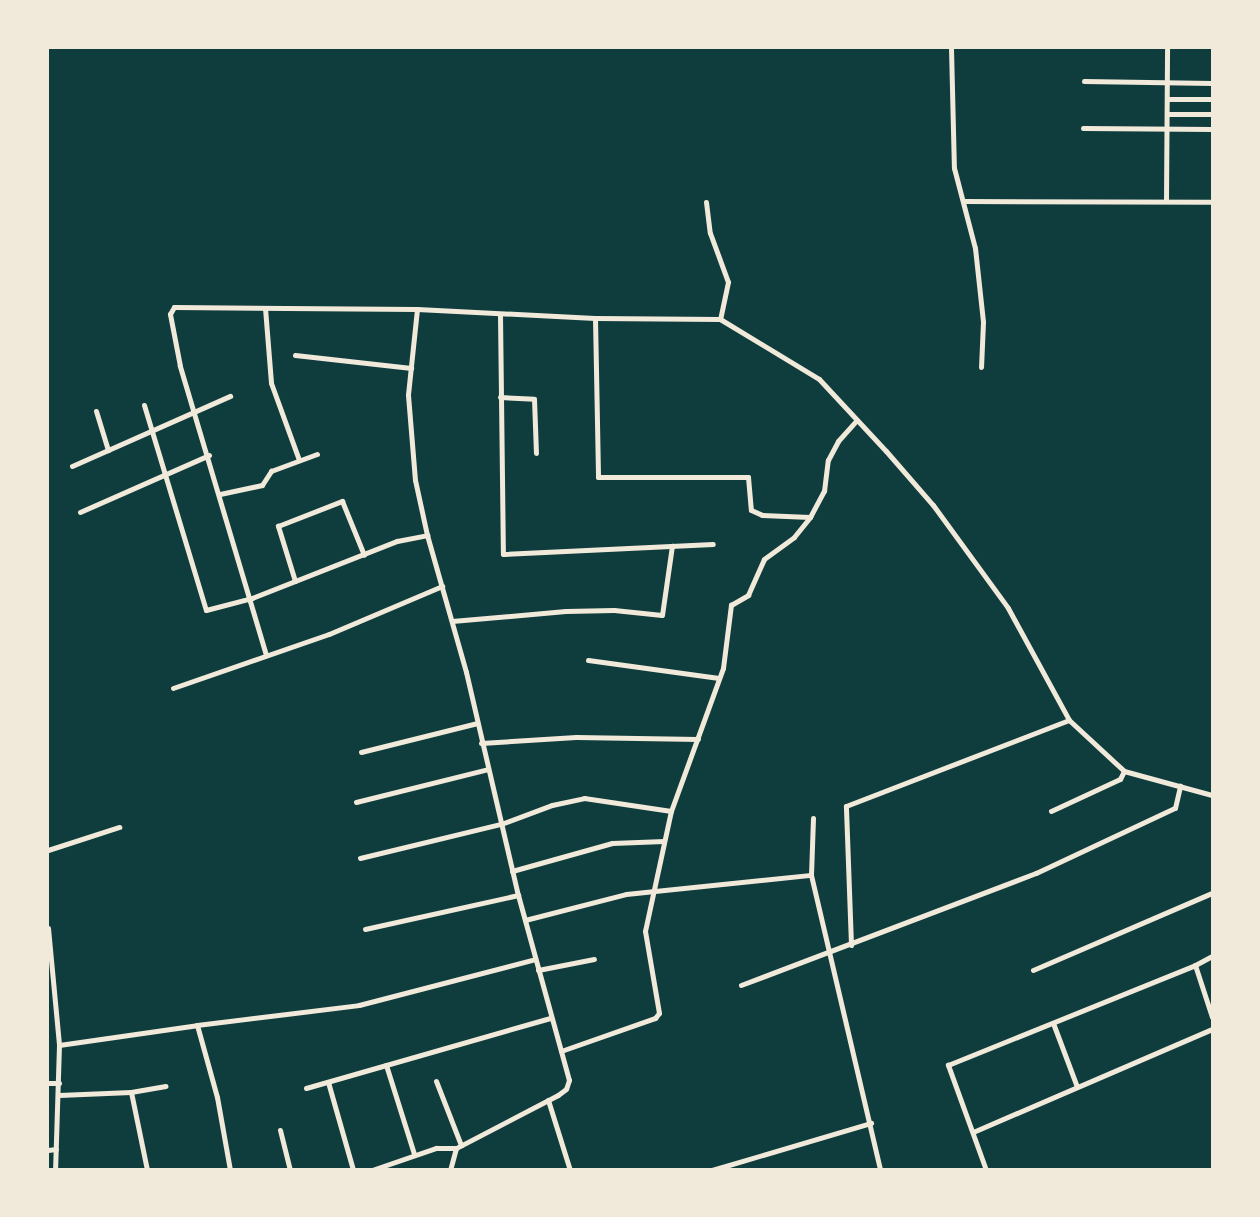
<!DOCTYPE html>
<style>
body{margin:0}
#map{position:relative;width:1260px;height:1217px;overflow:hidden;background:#0f3d3e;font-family:Quicksand,sans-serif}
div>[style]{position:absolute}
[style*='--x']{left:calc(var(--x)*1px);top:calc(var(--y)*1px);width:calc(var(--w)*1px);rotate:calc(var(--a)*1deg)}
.minor>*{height:5px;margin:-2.5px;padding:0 2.5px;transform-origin:2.5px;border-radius:2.5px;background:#f1e9da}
span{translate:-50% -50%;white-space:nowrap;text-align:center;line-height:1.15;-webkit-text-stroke:4.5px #f1e9da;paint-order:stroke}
.frame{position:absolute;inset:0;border:49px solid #f1e9da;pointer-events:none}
</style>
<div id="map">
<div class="minor">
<i style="--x:951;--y:48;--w:120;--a:88.6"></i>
<i style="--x:954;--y:168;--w:83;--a:75.3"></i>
<i style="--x:975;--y:248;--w:74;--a:83.8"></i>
<i style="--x:983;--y:322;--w:45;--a:92.5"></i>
<i style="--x:1084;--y:81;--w:128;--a:0.9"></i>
<i style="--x:1167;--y:99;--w:45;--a:0"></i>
<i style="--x:1167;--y:114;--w:45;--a:0"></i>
<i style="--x:1083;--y:128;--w:129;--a:0.4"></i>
<i style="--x:963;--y:201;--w:249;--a:0.2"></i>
<i style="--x:1166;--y:201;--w:153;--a:-89.6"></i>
<i style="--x:706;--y:202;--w:31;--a:83"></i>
<i style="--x:710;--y:233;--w:52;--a:69.8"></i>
<i style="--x:728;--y:282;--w:38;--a:102"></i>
<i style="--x:265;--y:308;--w:75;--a:85.4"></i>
<i style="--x:271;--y:383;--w:82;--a:70"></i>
<i style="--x:417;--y:309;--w:86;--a:96"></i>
<i style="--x:408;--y:395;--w:85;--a:85.3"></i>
<i style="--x:415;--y:480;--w:56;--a:77.7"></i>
<i style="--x:427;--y:535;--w:142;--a:74.1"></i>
<i style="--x:466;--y:672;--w:229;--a:76.9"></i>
<i style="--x:518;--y:895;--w:192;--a:74.6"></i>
<i style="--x:569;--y:1080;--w:9;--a:108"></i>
<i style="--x:566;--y:1089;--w:10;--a:143"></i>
<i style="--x:558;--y:1095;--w:115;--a:152.5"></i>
<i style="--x:456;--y:1148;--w:23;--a:105"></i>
<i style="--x:500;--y:315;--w:239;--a:89.3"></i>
<i style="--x:503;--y:554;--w:210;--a:-2.7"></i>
<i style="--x:595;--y:318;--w:159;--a:88.9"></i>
<i style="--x:598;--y:477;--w:150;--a:0"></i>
<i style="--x:748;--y:477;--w:33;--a:85"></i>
<i style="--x:751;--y:510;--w:12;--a:24"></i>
<i style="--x:762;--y:515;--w:48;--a:2.4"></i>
<i style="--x:295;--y:355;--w:117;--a:6.4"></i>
<i style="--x:500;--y:397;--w:34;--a:3"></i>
<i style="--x:534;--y:399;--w:54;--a:87.9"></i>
<i style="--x:144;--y:405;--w:214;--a:73.2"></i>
<i style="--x:206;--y:610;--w:48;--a:-14.6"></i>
<i style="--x:252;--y:598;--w:156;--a:-21.5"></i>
<i style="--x:397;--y:541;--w:31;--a:-11"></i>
<i style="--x:96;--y:411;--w:41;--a:72.9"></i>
<i style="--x:72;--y:466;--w:173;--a:-23.9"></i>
<i style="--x:220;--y:494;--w:43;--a:-12.1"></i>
<i style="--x:262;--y:485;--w:17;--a:-57"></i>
<i style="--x:271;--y:471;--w:49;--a:-20.3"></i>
<i style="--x:80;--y:512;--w:141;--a:-23.8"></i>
<i style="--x:295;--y:581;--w:58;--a:-107.2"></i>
<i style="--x:278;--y:526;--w:69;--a:-21.3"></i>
<i style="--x:342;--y:501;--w:58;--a:67.8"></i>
<i style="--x:452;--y:621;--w:114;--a:-5"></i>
<i style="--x:566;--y:611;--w:48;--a:-1.2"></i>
<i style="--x:614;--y:610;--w:48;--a:5.9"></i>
<i style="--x:662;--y:615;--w:70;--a:-81.8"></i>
<i style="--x:266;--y:655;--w:302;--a:-106.6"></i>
<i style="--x:180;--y:366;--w:53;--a:-100.9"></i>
<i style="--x:170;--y:314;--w:8;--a:-60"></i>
<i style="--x:174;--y:307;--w:243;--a:0.5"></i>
<i style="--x:417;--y:309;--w:178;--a:2.9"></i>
<i style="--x:595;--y:318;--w:125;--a:0.5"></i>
<i style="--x:720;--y:319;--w:116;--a:31.2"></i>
<i style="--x:819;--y:379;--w:98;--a:47.1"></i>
<i style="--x:886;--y:451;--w:72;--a:49"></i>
<i style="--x:933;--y:505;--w:127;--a:53.9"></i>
<i style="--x:1008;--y:608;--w:128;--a:61.4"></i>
<i style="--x:1069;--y:720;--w:75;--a:42.8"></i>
<i style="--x:1124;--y:771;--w:91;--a:15.3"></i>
<i style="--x:588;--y:660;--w:132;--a:7.8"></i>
<i style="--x:173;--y:688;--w:165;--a:-19.1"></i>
<i style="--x:329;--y:634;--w:123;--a:-23"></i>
<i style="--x:481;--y:743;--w:95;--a:-3.6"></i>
<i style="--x:576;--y:737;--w:122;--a:0.9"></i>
<i style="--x:361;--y:752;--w:120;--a:-14"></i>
<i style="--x:356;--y:802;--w:136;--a:-14"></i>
<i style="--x:1051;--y:811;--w:76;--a:-24.9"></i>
<i style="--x:1120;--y:779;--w:9;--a:-63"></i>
<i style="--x:813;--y:818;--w:57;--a:92"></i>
<i style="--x:811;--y:875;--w:303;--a:76.8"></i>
<i style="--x:48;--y:850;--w:75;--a:-17.9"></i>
<i style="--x:360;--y:858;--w:145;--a:-13.6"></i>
<i style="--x:501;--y:824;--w:54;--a:-20.4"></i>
<i style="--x:552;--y:805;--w:33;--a:-12"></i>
<i style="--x:584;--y:798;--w:88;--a:8.5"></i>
<i style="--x:512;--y:871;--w:104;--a:-15.6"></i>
<i style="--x:612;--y:843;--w:52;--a:-2.2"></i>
<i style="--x:525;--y:920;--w:104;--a:-14.4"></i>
<i style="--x:626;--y:894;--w:186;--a:-5.9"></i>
<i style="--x:48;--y:928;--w:118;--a:84.6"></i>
<i style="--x:59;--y:1045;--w:125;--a:91.8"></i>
<i style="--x:365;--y:929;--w:157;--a:-12.5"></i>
<i style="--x:851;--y:945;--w:139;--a:-92.1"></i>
<i style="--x:846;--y:806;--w:239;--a:-21.1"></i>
<i style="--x:1212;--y:956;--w:19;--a:152"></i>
<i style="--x:1195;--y:965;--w:55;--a:71.9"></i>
<i style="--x:538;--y:970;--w:57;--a:-11.1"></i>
<i style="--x:1033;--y:970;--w:195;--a:-23.3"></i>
<i style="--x:741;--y:985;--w:316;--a:-20.8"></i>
<i style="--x:1036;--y:873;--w:153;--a:-25.1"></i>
<i style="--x:1175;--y:808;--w:23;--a:-77"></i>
<i style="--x:1053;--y:1023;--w:68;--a:69.4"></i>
<i style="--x:197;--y:1025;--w:163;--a:-7"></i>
<i style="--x:359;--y:1005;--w:182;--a:-14.6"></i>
<i style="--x:59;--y:1045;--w:139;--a:-8.2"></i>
<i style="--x:197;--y:1025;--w:75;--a:74.5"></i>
<i style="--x:217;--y:1097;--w:74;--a:79.9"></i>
<i style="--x:561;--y:1051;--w:100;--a:-19.3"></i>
<i style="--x:655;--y:1018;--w:6;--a:-51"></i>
<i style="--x:659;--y:1013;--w:83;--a:-99.7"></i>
<i style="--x:645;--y:931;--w:123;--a:-77.8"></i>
<i style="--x:671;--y:811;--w:152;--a:-70"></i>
<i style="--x:723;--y:668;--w:64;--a:-82.8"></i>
<i style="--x:731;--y:605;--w:20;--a:-30"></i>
<i style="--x:748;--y:595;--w:39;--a:-66"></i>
<i style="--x:764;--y:559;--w:37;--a:-36"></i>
<i style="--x:794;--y:537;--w:26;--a:-51"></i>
<i style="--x:810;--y:517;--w:30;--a:-62"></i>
<i style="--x:824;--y:491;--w:31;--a:-83"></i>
<i style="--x:828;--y:460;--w:21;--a:-62"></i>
<i style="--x:838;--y:441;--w:28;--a:-48"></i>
<i style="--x:386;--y:1065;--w:93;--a:72.5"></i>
<i style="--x:436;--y:1081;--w:69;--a:68.7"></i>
<i style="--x:328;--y:1082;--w:91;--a:74.1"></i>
<i style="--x:48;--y:1083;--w:11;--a:0"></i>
<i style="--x:306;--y:1088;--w:254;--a:-16"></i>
<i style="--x:131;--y:1092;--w:35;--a:-10"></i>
<i style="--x:59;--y:1095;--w:72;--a:-2.4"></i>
<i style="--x:131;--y:1092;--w:80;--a:78.4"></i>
<i style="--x:548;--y:1100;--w:73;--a:72.6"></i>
<i style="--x:280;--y:1130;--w:41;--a:76"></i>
<i style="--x:973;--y:1132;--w:260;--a:-23.3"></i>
<i style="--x:48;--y:1150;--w:8;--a:-7"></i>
<i style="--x:372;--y:1170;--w:68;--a:-19"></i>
<i style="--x:436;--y:1148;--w:20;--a:0"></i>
<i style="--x:712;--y:1170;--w:166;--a:-16.5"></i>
<i style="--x:986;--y:1170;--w:112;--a:-109.9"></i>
<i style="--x:948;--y:1065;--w:266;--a:-22"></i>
</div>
<div class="frame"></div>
</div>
